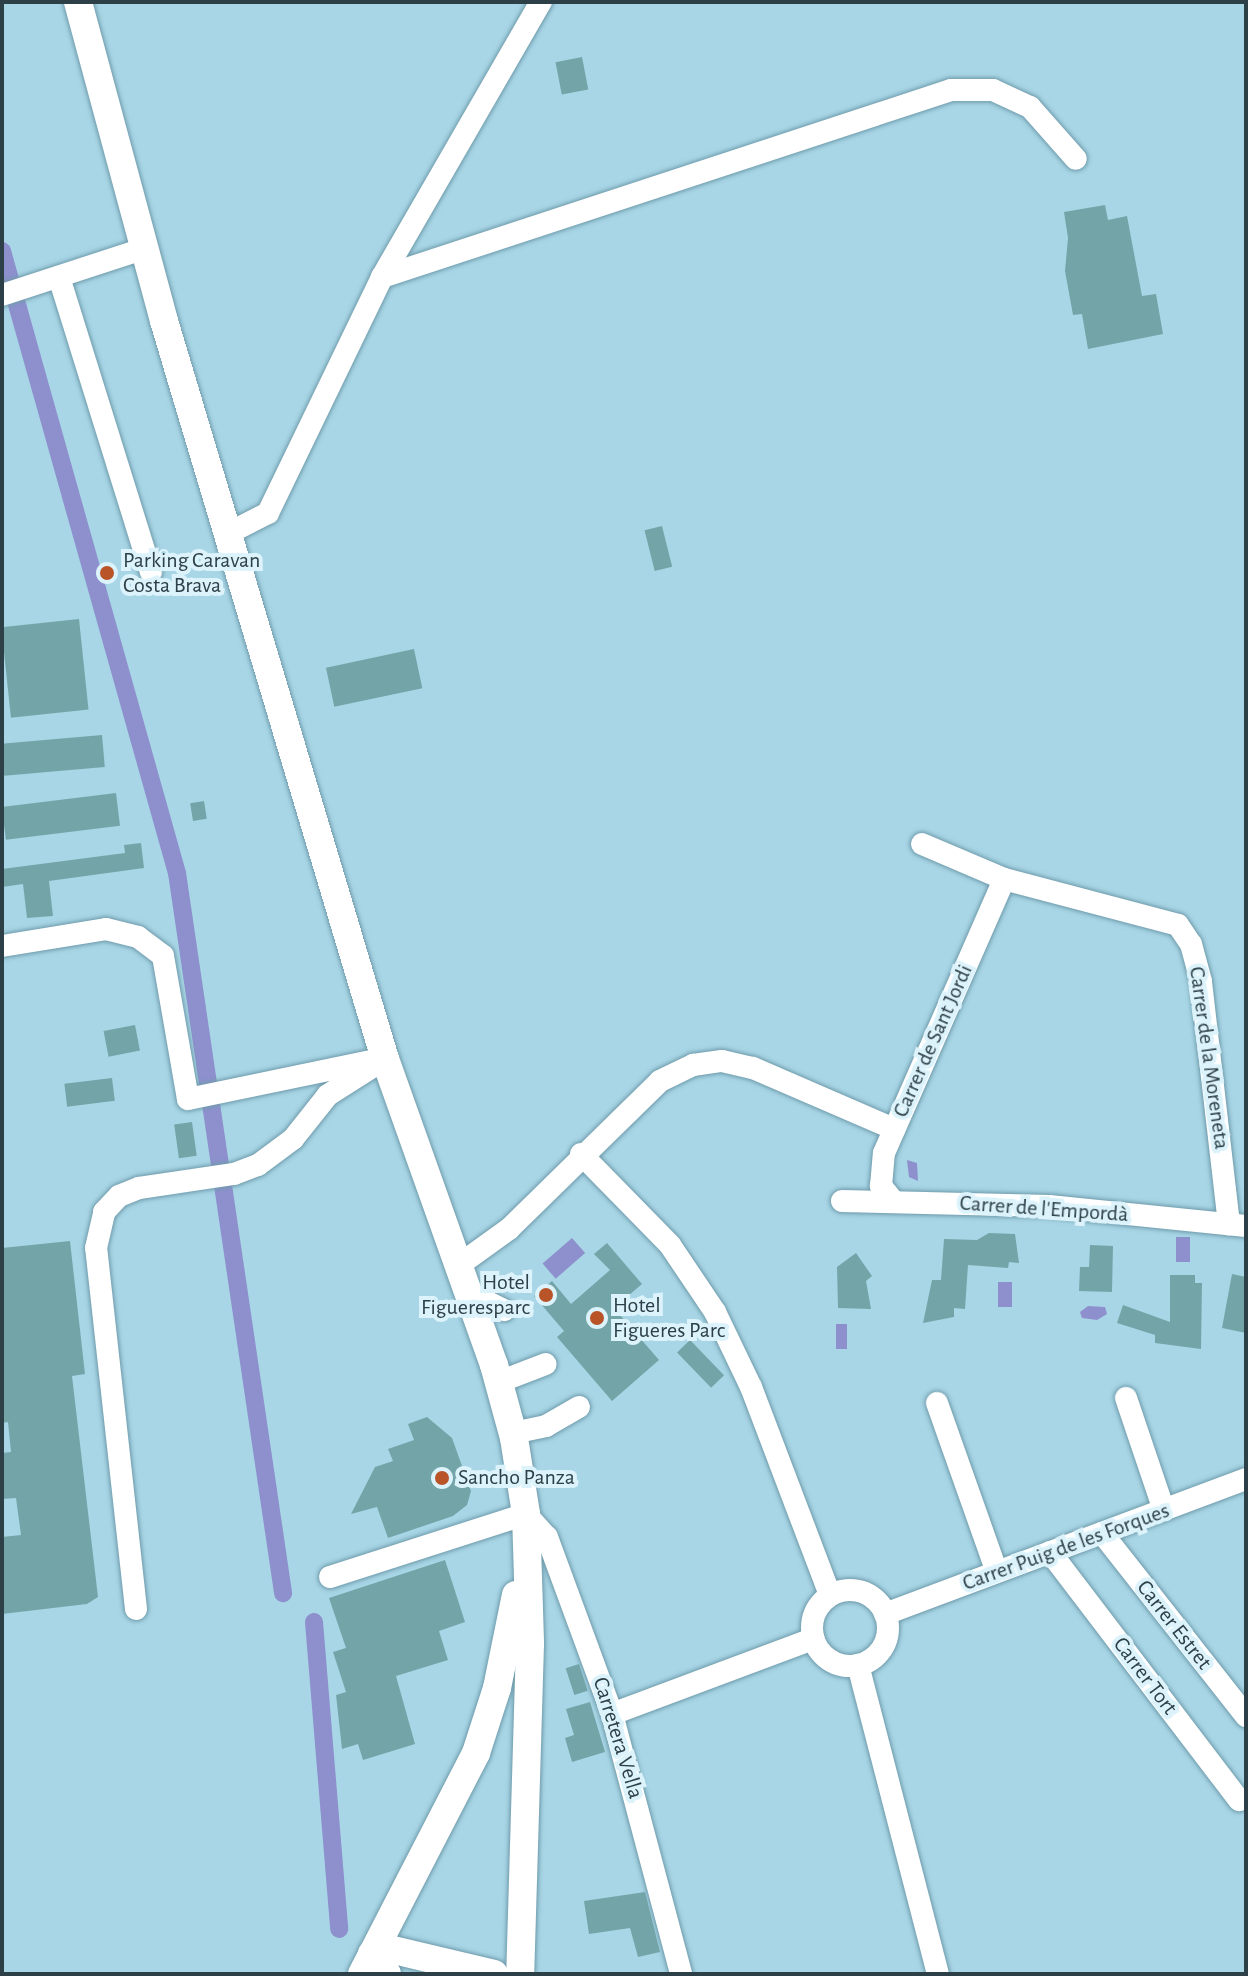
<!DOCTYPE html>
<meta charset="utf-8">
<style>
body{margin:0}
#map{position:relative;width:1248px;height:1976px;overflow:hidden;background:#a8d6e6;font-family:"Alegreya Sans",sans-serif}
div>[style]{position:absolute}
[style*='--x']{left:calc(var(--x)*1px);top:calc(var(--y)*1px);width:calc(var(--w)*1px);rotate:calc(var(--a)*1deg)}
.water>*{inset:0;background:#8d90cd;transform-origin:0 0}
.canal>*{height:18px;margin:-9px;padding:0 9px;transform-origin:9px;border-radius:9px;background:#8d90cd}
.building>*{inset:0;background:#73a5a8;transform-origin:0 0}
.roads{filter:drop-shadow(0 0 2px #6f9bab) drop-shadow(0 0 2px #6f9bab)}
.minor>*{height:22px;margin:-11px;padding:0 11px;transform-origin:11px;border-radius:11px;background:#fff}
.minor>.ring{margin:-11px;padding:0;box-sizing:content-box;background:none;border:22px solid #fff;border-radius:50%}
.major>*{height:28px;margin:-14px;padding:0 14px;transform-origin:14px;border-radius:14px;background:#fff}
.dots>*{width:22px;height:22px;translate:-50% -50%;box-sizing:border-box;border:4px solid #dcf3fb;border-radius:50%}
span{translate:-50% -50%;white-space:nowrap;text-align:center;line-height:1.15;-webkit-text-stroke:8px #dcf3fb;paint-order:stroke}
.poi-label{font-size:22px;color:#2d4047}
.left{translate:0 -50%;text-align:left}
.right{translate:-100% -50%;text-align:right}
.street-label{font-size:22px;color:#2d4047}
.frame{position:absolute;inset:0;border:4px solid #2d4047;pointer-events:none}
</style>
<div id="map">
<div class="water">
<i style="clip-path:polygon(907px 1160px,917px 1163px,918px 1181px,909px 1177px)"></i>
<i style="left:1176px;top:1237px;width:14px;height:25px"></i>
<i style="left:572px;top:1238px;width:20px;height:39px;rotate:49deg"></i>
<i style="left:998px;top:1282px;width:14px;height:25px"></i>
<i style="clip-path:polygon(1088px 1306px,1105px 1307px,1107px 1314px,1097px 1320px,1082px 1318px,1080px 1312px)"></i>
<i style="left:836px;top:1324px;width:11px;height:25px"></i>
</div>
<div class="canal">
<i style="--x:2;--y:251;--w:646;--a:74.29"></i>
<i style="--x:177;--y:873;--w:728;--a:81.62"></i>
<i style="--x:314;--y:1622;--w:308;--a:85.3"></i>
</div>
<div class="building">
<i style="left:582px;top:57px;width:33px;height:27px;rotate:79deg"></i>
<i style="clip-path:polygon(1105px 205px,1108px 220px,1127px 216px,1142px 296px,1156px 294px,1163px 334px,1088px 349px,1082px 314px,1073px 315px,1065px 271px,1068px 238px,1064px 212px)"></i>
<i style="left:662px;top:526px;width:42px;height:18px;rotate:76deg"></i>
<i style="left:79px;top:619px;width:91px;height:78px;rotate:84deg"></i>
<i style="left:414px;top:649px;width:40px;height:90px;rotate:78deg"></i>
<i style="left:102px;top:735px;width:32px;height:101px;rotate:85deg"></i>
<i style="left:116px;top:793px;width:33px;height:115px;rotate:83deg"></i>
<i style="left:204px;top:801px;width:18px;height:14px;rotate:81deg"></i>
<i style="clip-path:polygon(141px 843px,144px 868px,49px 881px,53px 916px,27px 918px,23px 884px,2px 887px,2px 869px,125px 853px,124px 845px)"></i>
<i style="left:135px;top:1025px;width:26px;height:32px;rotate:79deg"></i>
<i style="left:112px;top:1078px;width:23px;height:48px;rotate:83deg"></i>
<i style="left:192px;top:1122px;width:34px;height:18px;rotate:82deg"></i>
<i style="clip-path:polygon(989px 1233px,1015px 1234px,1019px 1263px,1009px 1262px,1008px 1268px,968px 1265px,965px 1309px,954px 1308px,954px 1317px,923px 1323px,932px 1280px,941px 1280px,944px 1239px,977px 1240px)"></i>
<i style="clip-path:polygon(70px 1241px,85px 1374px,72px 1376px,98px 1597px,87px 1604px,2px 1614px,2px 1537px,21px 1535px,16px 1498px,2px 1499px,2px 1453px,11px 1452px,8px 1422px,2px 1423px,2px 1248px)"></i>
<i style="clip-path:polygon(607px 1243px,642px 1284px,614px 1308px,659px 1360px,612px 1401px,557px 1337px,564px 1331px,534px 1296px,552px 1281px,571px 1304px,610px 1270px,594px 1254px)"></i>
<i style="clip-path:polygon(1090px 1245px,1113px 1246px,1112px 1292px,1079px 1291px,1080px 1267px,1089px 1267px)"></i>
<i style="clip-path:polygon(856px 1253px,872px 1276px,866px 1281px,871px 1309px,838px 1308px,837px 1267px)"></i>
<i style="clip-path:polygon(1232px 1274px,1246px 1277px,1246px 1333px,1222px 1328px)"></i>
<i style="clip-path:polygon(1170px 1275px,1195px 1275px,1195px 1283px,1202px 1283px,1201px 1349px,1155px 1343px,1155px 1335px,1117px 1323px,1123px 1305px,1170px 1322px)"></i>
<i style="left:690px;top:1340px;width:49px;height:18px;rotate:46deg"></i>
<i style="clip-path:polygon(427px 1417px,452px 1438px,471px 1491px,467px 1505px,453px 1516px,388px 1538px,377px 1507px,351px 1514px,375px 1467px,393px 1461px,388px 1449px,414px 1440px,408px 1424px)"></i>
<i style="clip-path:polygon(445px 1560px,465px 1622px,439px 1631px,448px 1660px,396px 1676px,415px 1744px,363px 1760px,358px 1744px,342px 1749px,336px 1695px,346px 1692px,333px 1652px,346px 1648px,329px 1598px)"></i>
<i style="left:579px;top:1664px;width:28px;height:14px;rotate:72deg"></i>
<i style="clip-path:polygon(590px 1702px,605px 1752px,572px 1762px,565px 1738px,574px 1735px,566px 1709px)"></i>
<i style="clip-path:polygon(645px 1892px,660px 1952px,638px 1957px,630px 1928px,589px 1934px,584px 1901px)"></i>
</div>
<div class="roads">
<div class="minor">
<i style="--x:59;--y:277;--w:309;--a:72.7"></i>
<i style="--x:382;--y:277;--w:599;--a:-18.19"></i>
<i style="--x:951;--y:90;--w:42;--a:0"></i>
<i style="--x:993;--y:90;--w:41;--a:24.7"></i>
<i style="--x:1030;--y:107;--w:69;--a:48.5"></i>
<i style="--x:2;--y:295;--w:148;--a:-18.1"></i>
<i style="--x:227;--y:534;--w:46;--a:-27.1"></i>
<i style="--x:268;--y:513;--w:262;--a:-64.2"></i>
<i style="--x:382;--y:277;--w:318;--a:-60"></i>
<i style="--x:922;--y:844;--w:89;--a:23.1"></i>
<i style="--x:1004;--y:879;--w:180;--a:14.8"></i>
<i style="--x:1178;--y:925;--w:23;--a:56"></i>
<i style="--x:1191;--y:944;--w:39;--a:75"></i>
<i style="--x:1201;--y:982;--w:244;--a:83.4"></i>
<i style="--x:2;--y:946;--w:105;--a:-9.3"></i>
<i style="--x:106;--y:929;--w:33;--a:14"></i>
<i style="--x:138;--y:937;--w:31;--a:37"></i>
<i style="--x:163;--y:956;--w:145;--a:80.1"></i>
<i style="--x:188;--y:1099;--w:188;--a:-11.7"></i>
<i style="--x:581;--y:1154;--w:127;--a:45.6"></i>
<i style="--x:670;--y:1245;--w:81;--a:56.1"></i>
<i style="--x:715;--y:1312;--w:83;--a:64.4"></i>
<i style="--x:751;--y:1387;--w:222;--a:69.2"></i>
<i style="--x:842;--y:1201;--w:207;--a:1.4"></i>
<i style="--x:1049;--y:1206;--w:198;--a:5.8"></i>
<i style="--x:894;--y:1202;--w:21;--a:-129"></i>
<i style="--x:881;--y:1186;--w:33;--a:-85"></i>
<i style="--x:884;--y:1153;--w:299;--a:-66.3"></i>
<i style="--x:459;--y:1265;--w:62;--a:-35.8"></i>
<i style="--x:509;--y:1229;--w:211;--a:-44.4"></i>
<i style="--x:660;--y:1081;--w:37;--a:-26"></i>
<i style="--x:693;--y:1065;--w:29;--a:-8"></i>
<i style="--x:722;--y:1061;--w:32;--a:13"></i>
<i style="--x:753;--y:1068;--w:154;--a:23.4"></i>
<i style="--x:469;--y:1293;--w:39;--a:26"></i>
<i style="--x:499;--y:1382;--w:50;--a:-21"></i>
<i style="--x:1126;--y:1398;--w:118;--a:71.3"></i>
<i style="--x:937;--y:1403;--w:179;--a:70.5"></i>
<i style="--x:513;--y:1433;--w:34;--a:-12"></i>
<i style="--x:546;--y:1426;--w:38;--a:-30"></i>
<i style="--x:1102;--y:1533;--w:233;--a:51.8"></i>
<i style="--x:1050;--y:1552;--w:312;--a:52.7"></i>
<i style="--x:330;--y:1577;--w:206;--a:-17.8"></i>
<i style="--x:526;--y:1514;--w:31;--a:48"></i>
<i style="--x:547;--y:1537;--w:189;--a:69.8"></i>
<i style="--x:612;--y:1714;--w:269;--a:75.1"></i>
<i class="ring" style="left:812px;top:1590px;width:54px;height:54px"></i>
<i style="--x:136;--y:1609;--w:363;--a:-96.3"></i>
<i style="--x:96;--y:1248;--w:37;--a:-77"></i>
<i style="--x:104;--y:1212;--w:22;--a:-47"></i>
<i style="--x:119;--y:1196;--w:22;--a:-22"></i>
<i style="--x:139;--y:1188;--w:96;--a:-8.4"></i>
<i style="--x:234;--y:1174;--w:26;--a:-21"></i>
<i style="--x:258;--y:1165;--w:44;--a:-36.6"></i>
<i style="--x:293;--y:1139;--w:56;--a:-51.5"></i>
<i style="--x:328;--y:1095;--w:67;--a:-32.3"></i>
<i style="--x:885;--y:1614;--w:385;--a:-20.5"></i>
<i style="--x:858;--y:1665;--w:319;--a:75.5"></i>
<i style="--x:612;--y:1714;--w:215;--a:-20.5"></i>
</div>
<div class="major">
<i style="--x:78;--y:2;--w:330;--a:74.9"></i>
<i style="--x:164;--y:321;--w:770;--a:73.33"></i>
<i style="--x:385;--y:1059;--w:325;--a:70.4"></i>
<i style="--x:494;--y:1365;--w:76;--a:74.7"></i>
<i style="--x:514;--y:1438;--w:77;--a:81"></i>
<i style="--x:526;--y:1514;--w:130;--a:88.2"></i>
<i style="--x:530;--y:1644;--w:330;--a:91.7"></i>
<i style="--x:362;--y:1974;--w:249;--a:-62.7"></i>
<i style="--x:476;--y:1753;--w:68;--a:-72.1"></i>
<i style="--x:497;--y:1688;--w:95;--a:-78.5"></i>
<i style="--x:387;--y:1974;--w:25;--a:-127"></i>
<i style="--x:372;--y:1954;--w:14;--a:-25"></i>
<i style="--x:385;--y:1948;--w:112;--a:13.4"></i>
</div>
</div>
<div class="dots">
<i style="left:107px;top:573px;background:#b95328"></i>
<i style="left:546px;top:1295px;background:#b95328"></i>
<i style="left:597px;top:1318px;background:#b95328"></i>
<i style="left:442px;top:1478px;background:#b95328"></i>
</div>
<div class="poi-label">
<span class="left" style="left:123px;top:573px">Parking Caravan<br>Costa Brava</span>
<span class="right" style="left:530px;top:1295px">Hotel<br>Figueresparc</span>
<span class="left" style="left:613px;top:1318px">Hotel<br>Figueres Parc</span>
<span class="left" style="left:458px;top:1478px">Sancho Panza</span>
</div>
<div class="street-label">
<span style="left:933px;top:1041px;rotate:-66deg">Carrer de Sant Jordi</span>
<span style="left:1209px;top:1058px;rotate:82deg">Carrer de la Moreneta</span>
<span style="left:1044px;top:1209px;rotate:4deg">Carrer de l'Empordà</span>
<span style="left:1066px;top:1547px;rotate:-20deg">Carrer Puig de les Forques</span>
<span style="left:1174px;top:1625px;rotate:52deg">Carrer Estret</span>
<span style="left:1145px;top:1676px;rotate:53deg">Carrer Tort</span>
<span style="left:618px;top:1738px;rotate:73deg">Carretera Vella</span>
</div>
<div class="frame"></div>
</div>
